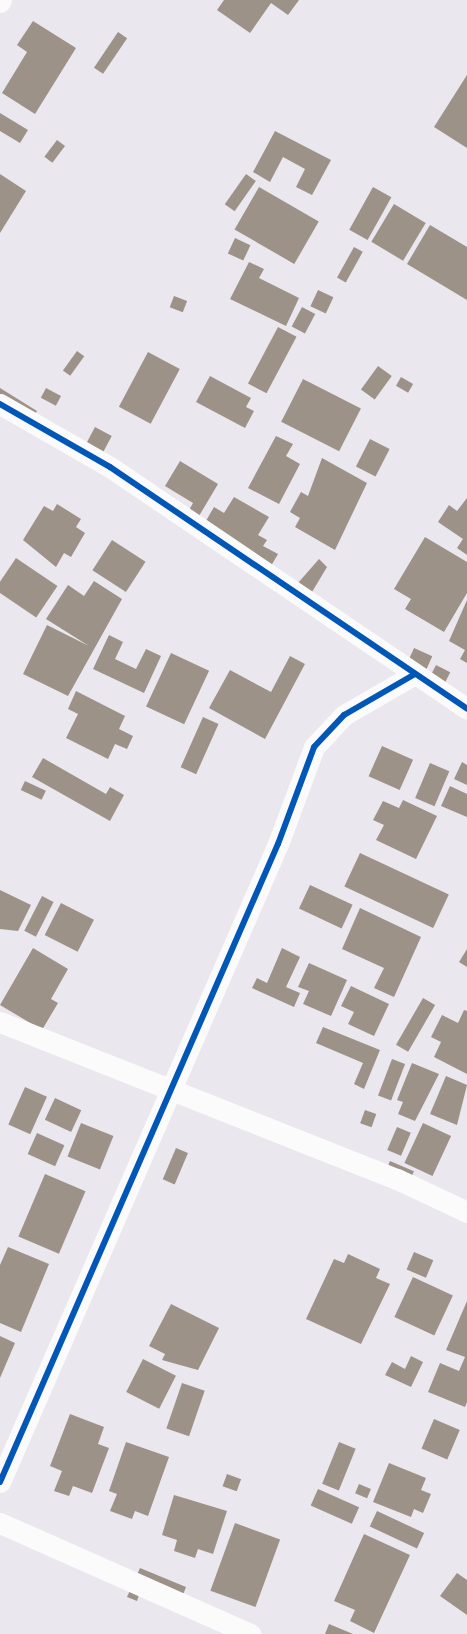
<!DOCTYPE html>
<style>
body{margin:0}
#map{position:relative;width:467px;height:1634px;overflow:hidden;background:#ebe7ee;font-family:"Archivo Narrow",sans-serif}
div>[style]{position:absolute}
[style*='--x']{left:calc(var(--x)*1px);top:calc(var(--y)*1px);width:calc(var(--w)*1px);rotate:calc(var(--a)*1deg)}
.building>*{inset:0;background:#9c9287;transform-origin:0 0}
.street>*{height:21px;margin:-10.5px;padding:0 10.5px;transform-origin:10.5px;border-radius:10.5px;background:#fcfbfc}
.cycleway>*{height:6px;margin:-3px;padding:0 3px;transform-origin:3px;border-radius:3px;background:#0057b8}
span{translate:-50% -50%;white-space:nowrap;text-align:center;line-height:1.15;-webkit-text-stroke:6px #f9f2fe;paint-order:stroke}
</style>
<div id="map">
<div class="building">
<i style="clip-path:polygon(224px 0,299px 0,288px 15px,271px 3px,250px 33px,217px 10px)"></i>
<i style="clip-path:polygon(33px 21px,76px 48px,35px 114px,2px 93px,27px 52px,17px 45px)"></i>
<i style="left:118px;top:32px;width:11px;height:43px;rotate:34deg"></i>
<i style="clip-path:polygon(467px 75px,467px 148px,434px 127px)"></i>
<i style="clip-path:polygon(0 113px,28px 130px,20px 143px,0 131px)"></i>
<i style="clip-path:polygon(275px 131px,331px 160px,312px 195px,296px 187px,305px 169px,283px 157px,270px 182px,253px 172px)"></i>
<i style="left:57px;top:140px;width:10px;height:21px;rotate:37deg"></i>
<i style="clip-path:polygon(0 174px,26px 191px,0 233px)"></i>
<i style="left:246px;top:174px;width:12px;height:37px;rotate:35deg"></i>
<i style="left:259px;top:187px;width:69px;height:49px;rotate:30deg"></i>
<i style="left:373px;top:187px;width:21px;height:49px;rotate:29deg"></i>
<i style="left:394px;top:204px;width:37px;height:44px;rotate:31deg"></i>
<i style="clip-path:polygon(430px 225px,467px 247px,467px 300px,407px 264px)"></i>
<i style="left:235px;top:238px;width:17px;height:17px;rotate:25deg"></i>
<i style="left:354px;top:247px;width:10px;height:35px;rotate:29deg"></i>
<i style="clip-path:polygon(249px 262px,264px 269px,259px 278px,299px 298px,286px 326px,230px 299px)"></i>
<i style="left:318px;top:290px;width:17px;height:18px;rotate:25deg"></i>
<i style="left:174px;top:296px;width:14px;height:12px;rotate:21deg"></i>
<i style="left:302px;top:307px;width:15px;height:22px;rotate:28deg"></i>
<i style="left:278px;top:327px;width:21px;height:64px;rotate:28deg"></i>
<i style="left:77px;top:351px;width:9px;height:24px;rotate:36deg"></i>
<i style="left:148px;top:352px;width:36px;height:62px;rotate:28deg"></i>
<i style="left:378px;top:366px;width:17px;height:29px;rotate:36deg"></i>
<i style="clip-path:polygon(210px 376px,251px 398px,246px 407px,254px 411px,245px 428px,196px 402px)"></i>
<i style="left:401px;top:377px;width:14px;height:10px;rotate:30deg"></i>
<i style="left:303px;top:379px;width:65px;height:48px;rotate:27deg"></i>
<i style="clip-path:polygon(0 388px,37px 411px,32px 419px,0 399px)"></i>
<i style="left:46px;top:388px;width:17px;height:11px;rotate:28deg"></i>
<i style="left:95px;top:427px;width:19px;height:18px;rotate:28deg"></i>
<i style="clip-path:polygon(276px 436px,293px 444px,286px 456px,300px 464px,279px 504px,248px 488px)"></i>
<i style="left:370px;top:439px;width:22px;height:31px;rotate:27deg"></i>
<i style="clip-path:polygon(322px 458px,367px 483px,335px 550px,295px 527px,300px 518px,290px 512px,301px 492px,308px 496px)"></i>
<i style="clip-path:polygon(180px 461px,218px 484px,199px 516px,189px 510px,193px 503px,165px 486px)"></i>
<i style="clip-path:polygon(234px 497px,269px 517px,258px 535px,267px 540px,263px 546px,278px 554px,271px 566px,203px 526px,214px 507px,224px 513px)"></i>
<i style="clip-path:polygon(467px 498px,467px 555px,457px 548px,463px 539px,438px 522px,449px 505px,457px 511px)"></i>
<i style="clip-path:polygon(57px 504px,81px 519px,76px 527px,85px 533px,71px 557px,64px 553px,56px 567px,23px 540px,44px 506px,53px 511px)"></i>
<i style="clip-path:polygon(425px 537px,467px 562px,467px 593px,444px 632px,405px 609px,411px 599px,394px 589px)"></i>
<i style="left:112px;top:540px;width:40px;height:36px;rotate:33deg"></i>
<i style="left:16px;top:558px;width:50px;height:38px;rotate:34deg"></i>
<i style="clip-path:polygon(319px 559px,327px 567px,312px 592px,298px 583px)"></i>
<i style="clip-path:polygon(94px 581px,122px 599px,68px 696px,23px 674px,47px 625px,89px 646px,46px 619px,68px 585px,84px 596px)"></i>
<i style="clip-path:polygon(467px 600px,467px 663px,460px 659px,465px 650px,449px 641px)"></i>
<i style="clip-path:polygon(109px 635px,123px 642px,115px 659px,136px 669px,146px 649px,161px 656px,144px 693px,93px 669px)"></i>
<i style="left:414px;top:648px;width:20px;height:21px;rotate:24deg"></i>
<i style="left:171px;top:653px;width:42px;height:59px;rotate:25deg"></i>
<i style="clip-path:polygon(290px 656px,305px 664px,265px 739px,209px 708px,230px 670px,271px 692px)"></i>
<i style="left:436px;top:665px;width:16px;height:28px;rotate:27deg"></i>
<i style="clip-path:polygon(76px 691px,125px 716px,119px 729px,133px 736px,127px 749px,115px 744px,108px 759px,66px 738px,78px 714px,68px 709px)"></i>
<i style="left:203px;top:717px;width:17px;height:55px;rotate:24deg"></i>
<i style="left:382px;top:746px;width:34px;height:33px;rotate:24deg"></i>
<i style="clip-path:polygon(43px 758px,106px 794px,110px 787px,124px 795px,110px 821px,32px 777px)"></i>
<i style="clip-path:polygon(462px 762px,467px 765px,467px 785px,454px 779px)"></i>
<i style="left:430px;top:763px;width:21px;height:38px;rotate:23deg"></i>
<i style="left:25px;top:781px;width:23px;height:10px;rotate:25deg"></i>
<i style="clip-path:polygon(450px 786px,467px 794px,467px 817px,441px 806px)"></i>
<i style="clip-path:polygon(403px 800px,437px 816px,416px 859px,376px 840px,384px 825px,373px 820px,383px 801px,399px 808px)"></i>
<i style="left:360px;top:853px;width:98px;height:37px;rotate:25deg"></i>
<i style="left:310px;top:885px;width:47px;height:26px;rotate:25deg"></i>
<i style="clip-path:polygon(0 890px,31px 905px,18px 931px,0 929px)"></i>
<i style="left:42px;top:896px;width:13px;height:39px;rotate:27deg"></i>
<i style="left:61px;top:903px;width:37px;height:36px;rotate:27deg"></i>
<i style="clip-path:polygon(360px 908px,421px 937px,394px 997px,374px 988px,384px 968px,342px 949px)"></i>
<i style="clip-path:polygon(33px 948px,68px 969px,51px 999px,58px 1003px,42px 1030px,0 1005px)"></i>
<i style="clip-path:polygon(282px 948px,300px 957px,286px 987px,300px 993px,294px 1007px,252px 988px,257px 978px,267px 983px)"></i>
<i style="clip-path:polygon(467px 949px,467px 967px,459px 962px)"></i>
<i style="clip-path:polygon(309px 963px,347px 980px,331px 1016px,303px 1004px,309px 991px,298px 987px)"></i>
<i style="clip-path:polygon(351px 986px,389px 1004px,374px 1036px,348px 1024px,354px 1012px,341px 1006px)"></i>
<i style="left:423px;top:998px;width:14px;height:54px;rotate:30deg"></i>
<i style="clip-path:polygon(464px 1010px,467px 1011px,467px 1074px,434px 1057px,441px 1042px,431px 1037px,442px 1015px,458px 1023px)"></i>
<i style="clip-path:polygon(323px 1027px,380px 1050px,364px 1089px,354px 1084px,363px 1063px,316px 1043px)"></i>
<i style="left:392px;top:1059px;width:14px;height:39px;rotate:21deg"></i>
<i style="clip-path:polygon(412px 1063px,439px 1074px,415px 1121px,398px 1114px,403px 1102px,397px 1100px)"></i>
<i style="clip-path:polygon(446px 1076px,467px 1085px,457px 1125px,430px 1114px)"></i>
<i style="left:25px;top:1087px;width:24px;height:41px;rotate:24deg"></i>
<i style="left:55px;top:1098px;width:29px;height:24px;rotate:25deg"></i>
<i style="left:365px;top:1110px;width:12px;height:14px;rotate:20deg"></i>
<i style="left:81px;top:1123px;width:35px;height:36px;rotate:22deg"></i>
<i style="left:423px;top:1123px;width:31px;height:44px;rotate:25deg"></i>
<i style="left:397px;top:1127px;width:15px;height:25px;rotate:23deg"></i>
<i style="left:37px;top:1133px;width:30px;height:23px;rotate:24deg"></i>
<i style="left:176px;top:1148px;width:13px;height:34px;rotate:23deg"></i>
<i style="left:390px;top:1161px;width:26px;height:10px;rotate:23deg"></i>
<i style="left:45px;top:1174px;width:44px;height:68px;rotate:23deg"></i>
<i style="clip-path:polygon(8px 1247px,49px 1264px,21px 1332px,0 1323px,0 1265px)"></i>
<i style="left:414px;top:1252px;width:21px;height:19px;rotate:23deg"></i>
<i style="clip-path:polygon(348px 1254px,380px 1269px,376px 1278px,390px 1284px,361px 1344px,306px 1319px,334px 1259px,344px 1263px)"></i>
<i style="left:413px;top:1277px;width:44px;height:44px;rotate:25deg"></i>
<i style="clip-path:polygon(467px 1301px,467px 1402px,465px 1407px,428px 1392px,440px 1363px,459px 1371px,465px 1357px,446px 1350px)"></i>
<i style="clip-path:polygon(171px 1304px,219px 1328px,198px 1370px,162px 1360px,165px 1354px,149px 1346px)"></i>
<i style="clip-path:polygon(0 1336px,15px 1343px,0 1378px)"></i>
<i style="clip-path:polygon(411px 1356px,423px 1362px,411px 1387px,385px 1375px,392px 1362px,405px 1369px)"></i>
<i style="left:143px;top:1359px;width:37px;height:37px;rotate:27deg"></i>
<i style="left:182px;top:1383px;width:24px;height:48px;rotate:19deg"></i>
<i style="clip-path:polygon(70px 1414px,104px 1427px,98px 1444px,109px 1448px,92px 1493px,73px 1486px,69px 1496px,54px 1491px,62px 1471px,50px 1466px)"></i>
<i style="left:434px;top:1419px;width:28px;height:32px;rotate:23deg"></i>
<i style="clip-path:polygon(126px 1442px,169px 1457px,148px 1516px,135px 1511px,132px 1519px,110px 1511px,117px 1494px,109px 1491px)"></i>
<i style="left:339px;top:1442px;width:18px;height:45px;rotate:22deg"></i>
<i style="clip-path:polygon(389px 1463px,426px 1478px,421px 1490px,431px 1494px,423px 1513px,414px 1509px,411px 1517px,373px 1502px)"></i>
<i style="left:227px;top:1474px;width:15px;height:13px;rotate:20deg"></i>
<i style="left:359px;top:1484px;width:13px;height:10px;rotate:23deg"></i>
<i style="left:318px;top:1489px;width:45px;height:18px;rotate:24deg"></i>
<i style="clip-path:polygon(174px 1495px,227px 1511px,213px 1554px,198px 1549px,195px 1558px,174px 1551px,177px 1540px,162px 1535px)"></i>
<i style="left:377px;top:1511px;width:52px;height:17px;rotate:25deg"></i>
<i style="left:235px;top:1523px;width:48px;height:72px;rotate:20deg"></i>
<i style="clip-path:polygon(364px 1534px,410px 1555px,374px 1633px,350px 1621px,355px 1610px,334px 1601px)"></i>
<i style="clip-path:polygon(140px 1568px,186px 1587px,177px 1610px,139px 1595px,137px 1601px,127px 1597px)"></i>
<i style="clip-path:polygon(457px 1573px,467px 1580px,467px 1615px,440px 1596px)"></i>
<i style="clip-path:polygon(329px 1624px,353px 1634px,325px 1634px)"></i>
</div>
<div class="street">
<i style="--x:0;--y:2;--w:2;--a:-63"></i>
<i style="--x:0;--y:404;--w:127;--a:29.8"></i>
<i style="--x:110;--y:467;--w:431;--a:34.1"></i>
<i style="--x:0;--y:1022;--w:427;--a:21.6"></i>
<i style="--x:397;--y:1179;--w:77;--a:25.2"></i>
<i style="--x:0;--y:1482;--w:696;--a:-66.46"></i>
<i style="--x:278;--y:844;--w:103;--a:-69.6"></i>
<i style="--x:314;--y:747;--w:44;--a:-46.8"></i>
<i style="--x:344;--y:715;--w:82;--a:-30"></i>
<i style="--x:0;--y:1523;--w:274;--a:23.9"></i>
</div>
<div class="cycleway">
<i style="--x:0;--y:404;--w:127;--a:29.8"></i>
<i style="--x:110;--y:467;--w:431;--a:34.1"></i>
<i style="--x:0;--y:1482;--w:696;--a:-66.46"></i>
<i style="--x:278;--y:844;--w:103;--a:-69.6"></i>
<i style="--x:314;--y:747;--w:44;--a:-46.8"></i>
<i style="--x:344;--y:715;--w:82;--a:-30"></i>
</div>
</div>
